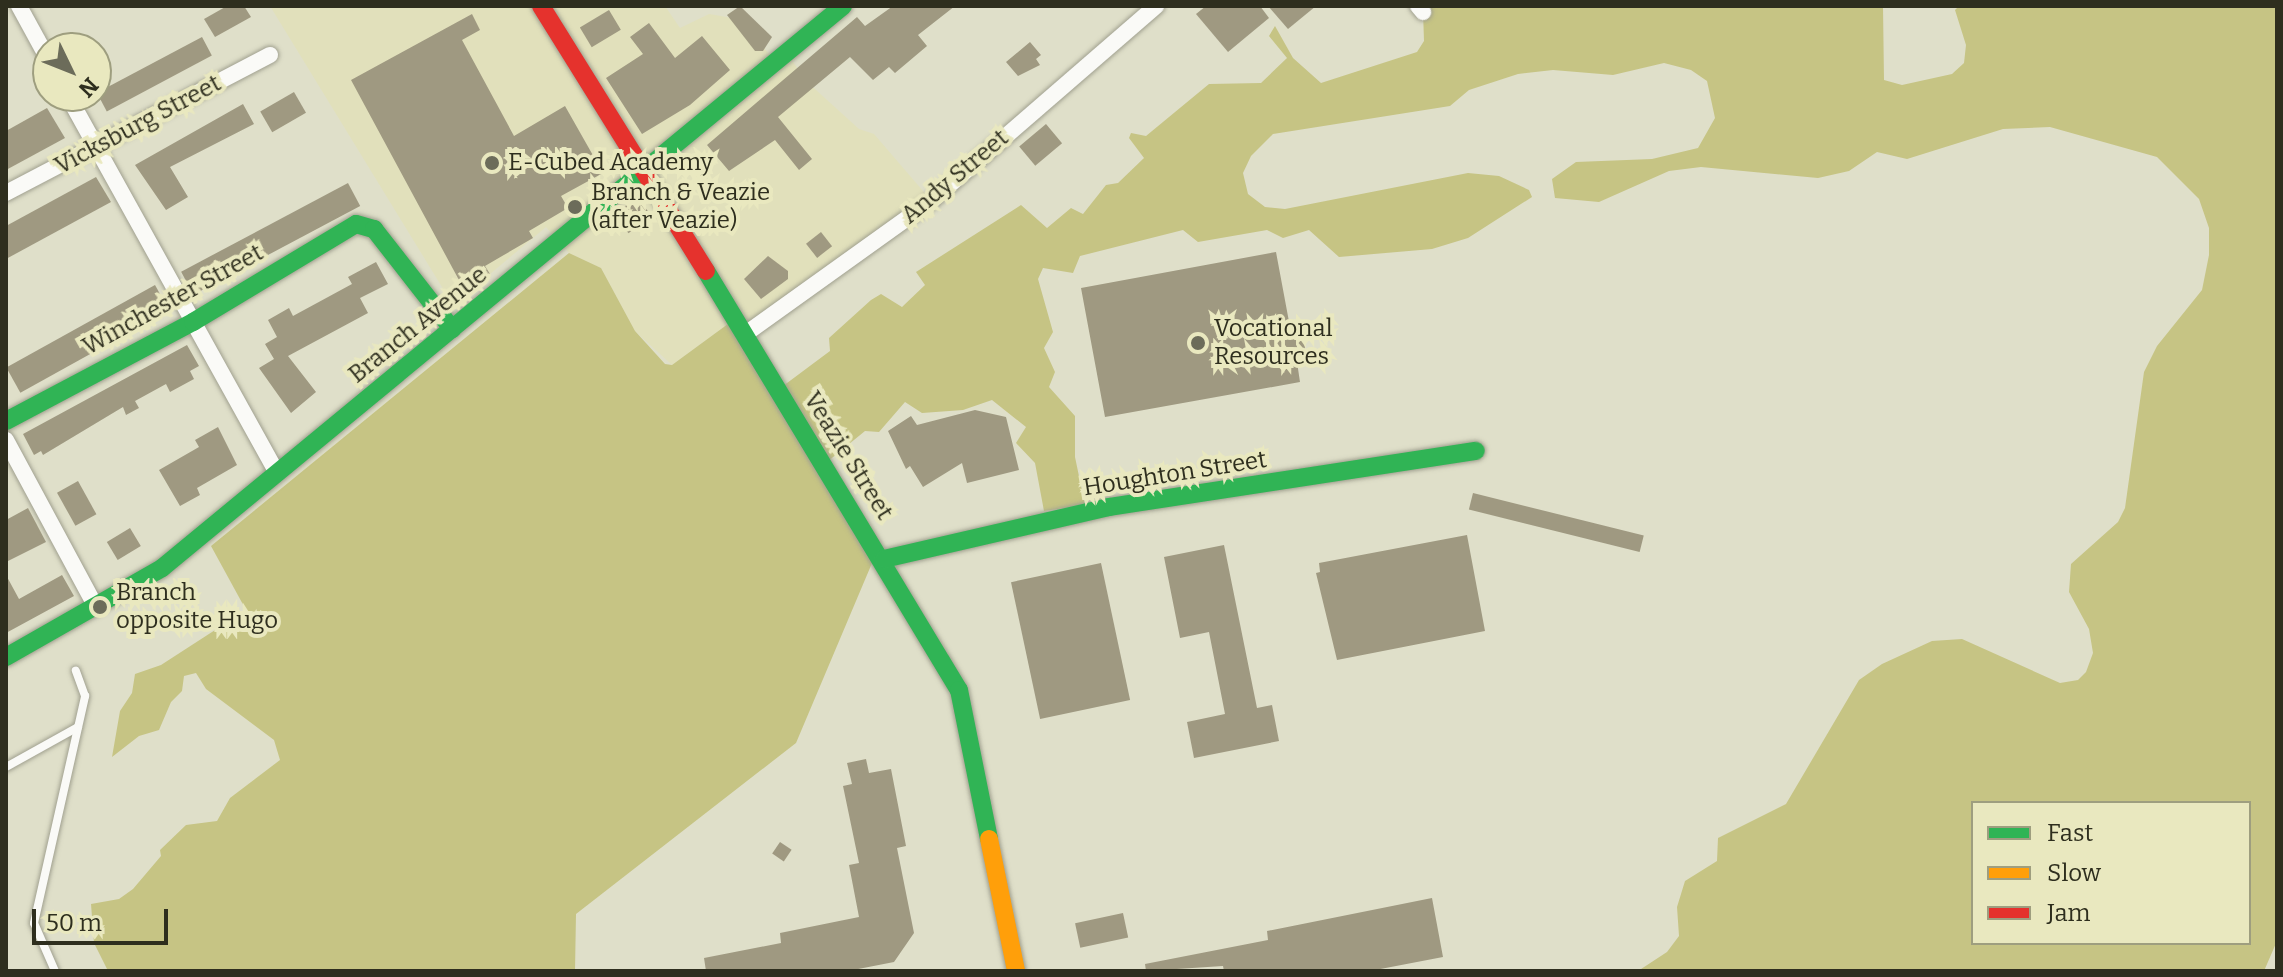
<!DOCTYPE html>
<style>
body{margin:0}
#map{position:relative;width:2283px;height:977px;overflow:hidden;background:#dfdfc9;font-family:Bitter,serif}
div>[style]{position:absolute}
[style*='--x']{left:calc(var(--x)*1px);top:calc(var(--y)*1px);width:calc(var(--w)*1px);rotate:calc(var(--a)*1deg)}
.built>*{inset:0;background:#e1e0bb}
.forest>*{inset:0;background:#c6c484}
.building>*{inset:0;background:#9f9981;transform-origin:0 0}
.roads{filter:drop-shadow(0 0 2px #a0a08f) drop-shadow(0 0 2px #a0a08f)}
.lane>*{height:8px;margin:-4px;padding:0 4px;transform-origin:4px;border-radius:4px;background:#fafaf7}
.street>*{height:16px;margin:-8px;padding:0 8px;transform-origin:8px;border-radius:8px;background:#fafaf7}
.fast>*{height:18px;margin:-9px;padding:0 9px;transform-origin:9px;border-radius:9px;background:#30b455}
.slow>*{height:18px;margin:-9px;padding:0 9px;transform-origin:9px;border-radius:9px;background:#ff9f0a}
.jam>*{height:18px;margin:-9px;padding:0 9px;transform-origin:9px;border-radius:9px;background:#e5322d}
.dots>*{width:22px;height:22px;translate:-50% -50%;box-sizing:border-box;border:4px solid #e9e8bf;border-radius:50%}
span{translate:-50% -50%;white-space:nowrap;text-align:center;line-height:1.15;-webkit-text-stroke:8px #e9e8bf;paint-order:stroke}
.street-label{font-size:24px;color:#2e2e1e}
.poi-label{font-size:24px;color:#2e2e1e}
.left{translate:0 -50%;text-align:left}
.frame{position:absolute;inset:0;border:8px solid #2e2e1e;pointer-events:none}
.legend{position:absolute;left:1971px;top:801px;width:280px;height:144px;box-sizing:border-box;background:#e9e8bf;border:2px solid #9e9e7f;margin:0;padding:10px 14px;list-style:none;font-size:24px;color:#2e2e1e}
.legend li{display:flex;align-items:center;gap:16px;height:40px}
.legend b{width:40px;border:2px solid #9e9e7f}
.north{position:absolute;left:32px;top:32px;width:80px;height:80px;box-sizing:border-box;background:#e9e8bf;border:2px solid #9e9e7f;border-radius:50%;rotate:133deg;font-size:22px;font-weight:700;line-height:32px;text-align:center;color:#2e2e1e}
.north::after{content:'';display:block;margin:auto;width:28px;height:36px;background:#6c6c5a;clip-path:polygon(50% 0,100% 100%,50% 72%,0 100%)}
.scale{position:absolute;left:32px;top:909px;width:136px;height:36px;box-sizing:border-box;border:4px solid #2e2e1e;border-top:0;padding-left:10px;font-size:24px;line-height:28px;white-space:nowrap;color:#2e2e1e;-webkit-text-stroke:6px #e9e8bf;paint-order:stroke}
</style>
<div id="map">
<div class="built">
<i style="clip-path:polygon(270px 6px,665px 6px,680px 28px,709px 14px,727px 17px,742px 23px,771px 56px,786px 51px,805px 80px,859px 129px,874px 134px,929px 198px,742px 328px,732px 321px,672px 365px,635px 331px,601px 268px,569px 253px,546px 227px,453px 305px)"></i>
</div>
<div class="forest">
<i style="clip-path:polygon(evenodd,1418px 6px,1883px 6px,1884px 80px,1902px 85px,1952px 74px,1964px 63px,1966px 45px,1955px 10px,1959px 6px,2277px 6px,2277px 941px,2264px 971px,1638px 971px,1667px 952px,1679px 936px,1677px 907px,1685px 881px,1717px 861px,1718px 838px,1786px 804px,1859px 680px,1882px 664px,1932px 641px,1962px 639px,2060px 683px,2078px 680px,2086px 672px,2093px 653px,2089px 629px,2069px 592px,2071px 564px,2118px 522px,2125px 508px,2144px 372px,2157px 346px,2202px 290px,2209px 255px,2209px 228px,2199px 199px,2157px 157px,2050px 127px,2003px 129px,1907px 159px,1877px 152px,1849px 171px,1818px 178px,1701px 167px,1669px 171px,1599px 202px,1555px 198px,1552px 179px,1576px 162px,1652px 159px,1698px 148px,1715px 118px,1707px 81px,1691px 70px,1664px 63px,1613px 75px,1553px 70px,1518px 74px,1469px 90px,1450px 106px,1273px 134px,1251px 156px,1243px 173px,1248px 194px,1265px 207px,1285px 209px,1468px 173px,1499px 176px,1529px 190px,1532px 197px,1468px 238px,1432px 249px,1339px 257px,1309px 230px,1283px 238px,1267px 230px,1198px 242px,1183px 230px,1080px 256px,1073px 273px,1043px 268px,1038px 279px,1053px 332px,1044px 348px,1055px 372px,1049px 387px,1075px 416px,1075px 457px,1085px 505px,1044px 511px,1035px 463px,1016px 443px,1026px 427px,992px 400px,963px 410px,922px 413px,905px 402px,879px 432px,865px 431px,827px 462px,875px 556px,796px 743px,576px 914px,575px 971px,108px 971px,94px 943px,91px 904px,119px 899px,133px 889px,161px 856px,160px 850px,186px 825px,217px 821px,230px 798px,280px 760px,274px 740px,206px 689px,196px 673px,184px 676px,182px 691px,171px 702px,159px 730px,139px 736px,112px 757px,120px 711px,132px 693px,135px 674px,161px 665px,246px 610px,211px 546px,569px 253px,601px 268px,635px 331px,665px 364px,672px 365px,732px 321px,779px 389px,830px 351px,829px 338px,871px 300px,881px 294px,902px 307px,925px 285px,916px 272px,1021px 205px,1047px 228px,1071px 208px,1083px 214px,1106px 185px,1118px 183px,1144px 158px,1129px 138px,1131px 133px,1146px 136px,1209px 84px,1261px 83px,1287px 58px,1269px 36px,1275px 26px,1293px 58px,1321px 83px,1417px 52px,1424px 41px,1423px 12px,1418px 6px,1973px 803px,2249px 803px,2249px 943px,1973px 943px,1973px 803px)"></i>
</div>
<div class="building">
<i style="clip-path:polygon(227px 6px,244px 6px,251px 17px,215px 37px,204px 19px)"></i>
<i style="clip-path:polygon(740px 6px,772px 37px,763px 51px,755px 51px,727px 15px)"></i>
<i style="clip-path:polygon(893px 6px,955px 6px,918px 35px,927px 46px,895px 73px,889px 67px,873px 80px,850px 57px,778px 117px,812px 159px,799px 170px,775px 140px,729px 171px,707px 145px,857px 17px,865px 26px)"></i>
<i style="clip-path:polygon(1206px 6px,1260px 6px,1269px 18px,1228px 52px,1196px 14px)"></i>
<i style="clip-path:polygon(1268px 6px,1316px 6px,1288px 29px)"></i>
<i style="left:609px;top:10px;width:23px;height:34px;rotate:59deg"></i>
<i style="clip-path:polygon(472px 14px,480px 30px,462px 40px,514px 136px,565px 106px,603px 173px,561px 196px,568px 208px,529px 231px,533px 238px,485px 266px,490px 274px,466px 293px,351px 80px)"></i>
<i style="clip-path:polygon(649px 23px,675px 58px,702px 36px,730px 70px,690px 105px,642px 134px,606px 78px,643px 54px,630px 37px)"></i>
<i style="left:202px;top:37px;width:21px;height:119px;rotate:62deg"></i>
<i style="clip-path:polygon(1030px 42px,1041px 55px,1036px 59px,1040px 65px,1018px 76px,1006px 62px)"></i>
<i style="left:294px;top:92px;width:24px;height:39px;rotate:60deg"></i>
<i style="clip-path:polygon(243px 104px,254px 124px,170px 167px,188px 197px,166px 210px,135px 165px)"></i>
<i style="clip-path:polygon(47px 108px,65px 138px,6px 170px,6px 131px)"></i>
<i style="left:1046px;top:124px;width:25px;height:35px;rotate:50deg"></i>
<i style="clip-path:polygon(96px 177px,111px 202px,6px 259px,6px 226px)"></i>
<i style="left:348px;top:183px;width:26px;height:189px;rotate:62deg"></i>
<i style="left:636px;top:197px;width:23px;height:29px;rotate:50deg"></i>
<i style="left:821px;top:232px;width:18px;height:19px;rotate:52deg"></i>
<i style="clip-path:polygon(1276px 252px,1290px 327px,1301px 325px,1307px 360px,1297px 362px,1300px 382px,1105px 417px,1081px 288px)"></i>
<i style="clip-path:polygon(768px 256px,788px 271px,788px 279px,761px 299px,744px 279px)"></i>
<i style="clip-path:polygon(376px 262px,388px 284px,360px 298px,368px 313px,288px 356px,316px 392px,291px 413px,259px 368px,274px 359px,265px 344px,277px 337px,268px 320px,289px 308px,293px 316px,352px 284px,348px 277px)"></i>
<i style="left:155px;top:285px;width:29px;height:170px;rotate:61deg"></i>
<i style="clip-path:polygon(187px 345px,199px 366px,190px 371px,194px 379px,170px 392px,166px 384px,135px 401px,139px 408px,126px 415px,123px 407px,43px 455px,41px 451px,34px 455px,23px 434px)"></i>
<i style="clip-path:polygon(975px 410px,1006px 417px,1019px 470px,967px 483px,962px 463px,923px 487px,910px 466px,906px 469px,888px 431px,911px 416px,917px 425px)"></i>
<i style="clip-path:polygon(218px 427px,237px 465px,197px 488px,200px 495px,180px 506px,159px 470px,199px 447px,195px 440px)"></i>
<i style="left:78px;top:481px;width:38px;height:24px;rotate:61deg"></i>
<i style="left:1473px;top:493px;width:176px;height:17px;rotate:14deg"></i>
<i style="clip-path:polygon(28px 508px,46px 542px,6px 562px,6px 520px)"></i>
<i style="left:130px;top:528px;width:21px;height:27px;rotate:59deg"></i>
<i style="clip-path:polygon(1467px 535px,1485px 631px,1337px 660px,1316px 573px,1320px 572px,1319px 563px)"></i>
<i style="clip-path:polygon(1224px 545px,1257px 708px,1272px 705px,1279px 741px,1194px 758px,1187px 722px,1225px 714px,1209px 632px,1180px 638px,1164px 557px)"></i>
<i style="left:1101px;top:563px;width:140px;height:92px;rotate:78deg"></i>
<i style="clip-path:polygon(6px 575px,19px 599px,62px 575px,74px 596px,6px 633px)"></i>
<i style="clip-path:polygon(866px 759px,869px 773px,891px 769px,906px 846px,897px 848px,914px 933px,894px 962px,848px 971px,706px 971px,704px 958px,781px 943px,780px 933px,859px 917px,849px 865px,859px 863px,843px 786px,852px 784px,847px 763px)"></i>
<i style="left:780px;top:842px;width:14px;height:14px;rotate:34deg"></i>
<i style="clip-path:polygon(1432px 898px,1443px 957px,1370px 971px,1224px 971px,1223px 966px,1146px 971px,1145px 964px,1268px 940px,1267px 931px)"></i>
<i style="left:1123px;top:913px;width:25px;height:49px;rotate:78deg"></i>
</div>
<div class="roads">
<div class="lane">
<i style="--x:6;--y:767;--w:82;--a:-29.1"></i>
<i style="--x:55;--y:971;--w:52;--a:-113.6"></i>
<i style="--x:34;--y:923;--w:233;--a:-77.3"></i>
<i style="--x:85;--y:696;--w:27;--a:-110"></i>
</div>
<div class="street">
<i style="--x:19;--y:6;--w:60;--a:61.3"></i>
<i style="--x:1418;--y:6;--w:8;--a:50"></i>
<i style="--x:68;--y:96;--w:429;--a:61"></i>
<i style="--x:6;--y:193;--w:298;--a:-27.6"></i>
<i style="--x:744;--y:335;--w:230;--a:-35.6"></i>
<i style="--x:931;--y:201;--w:298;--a:-40.9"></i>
<i style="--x:6;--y:440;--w:190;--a:61.7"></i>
</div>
<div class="fast">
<i style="--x:706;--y:271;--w:489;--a:58.9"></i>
<i style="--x:959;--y:690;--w:152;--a:78.6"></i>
<i style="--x:6;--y:421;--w:212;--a:-27.9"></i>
<i style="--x:193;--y:322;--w:190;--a:-31"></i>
<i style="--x:356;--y:224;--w:19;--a:16"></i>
<i style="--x:374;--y:229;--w:127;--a:52"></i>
<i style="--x:884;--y:559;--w:231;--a:-13"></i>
<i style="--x:1109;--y:507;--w:371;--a:-8.7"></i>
<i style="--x:6;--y:657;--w:180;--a:-29.7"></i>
<i style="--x:162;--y:568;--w:883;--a:-39.53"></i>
</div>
<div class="slow">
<i style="--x:989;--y:839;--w:135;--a:78.4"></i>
</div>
<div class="jam">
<i style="--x:541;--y:6;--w:312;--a:58.1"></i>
</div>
</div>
<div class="dots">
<i style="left:492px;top:163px;background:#6c6c5a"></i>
<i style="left:575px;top:207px;background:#6c6c5a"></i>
<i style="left:1198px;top:343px;background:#6c6c5a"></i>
<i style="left:100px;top:607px;background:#6c6c5a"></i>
</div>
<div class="street-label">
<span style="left:138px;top:125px;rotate:-28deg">Vicksburg Street</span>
<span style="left:955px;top:177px;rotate:-40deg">Andy Street</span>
<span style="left:173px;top:300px;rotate:-29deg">Winchester Street</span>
<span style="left:418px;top:325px;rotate:-39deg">Branch Avenue</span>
<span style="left:848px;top:456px;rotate:58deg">Veazie Street</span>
<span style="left:1175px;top:474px;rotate:-9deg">Houghton Street</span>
</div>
<div class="poi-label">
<span class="left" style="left:508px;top:163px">E-Cubed Academy</span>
<span class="left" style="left:591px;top:207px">Branch &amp; Veazie<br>(after Veazie)</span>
<span class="left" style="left:1214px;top:343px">Vocational<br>Resources</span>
<span class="left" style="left:116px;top:607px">Branch<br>opposite Hugo</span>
</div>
<div class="frame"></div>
<ul class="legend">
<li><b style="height:10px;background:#30b455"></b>Fast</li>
<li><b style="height:10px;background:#ff9f0a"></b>Slow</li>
<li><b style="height:10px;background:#e5322d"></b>Jam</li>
</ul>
<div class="north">N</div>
<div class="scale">50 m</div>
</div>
